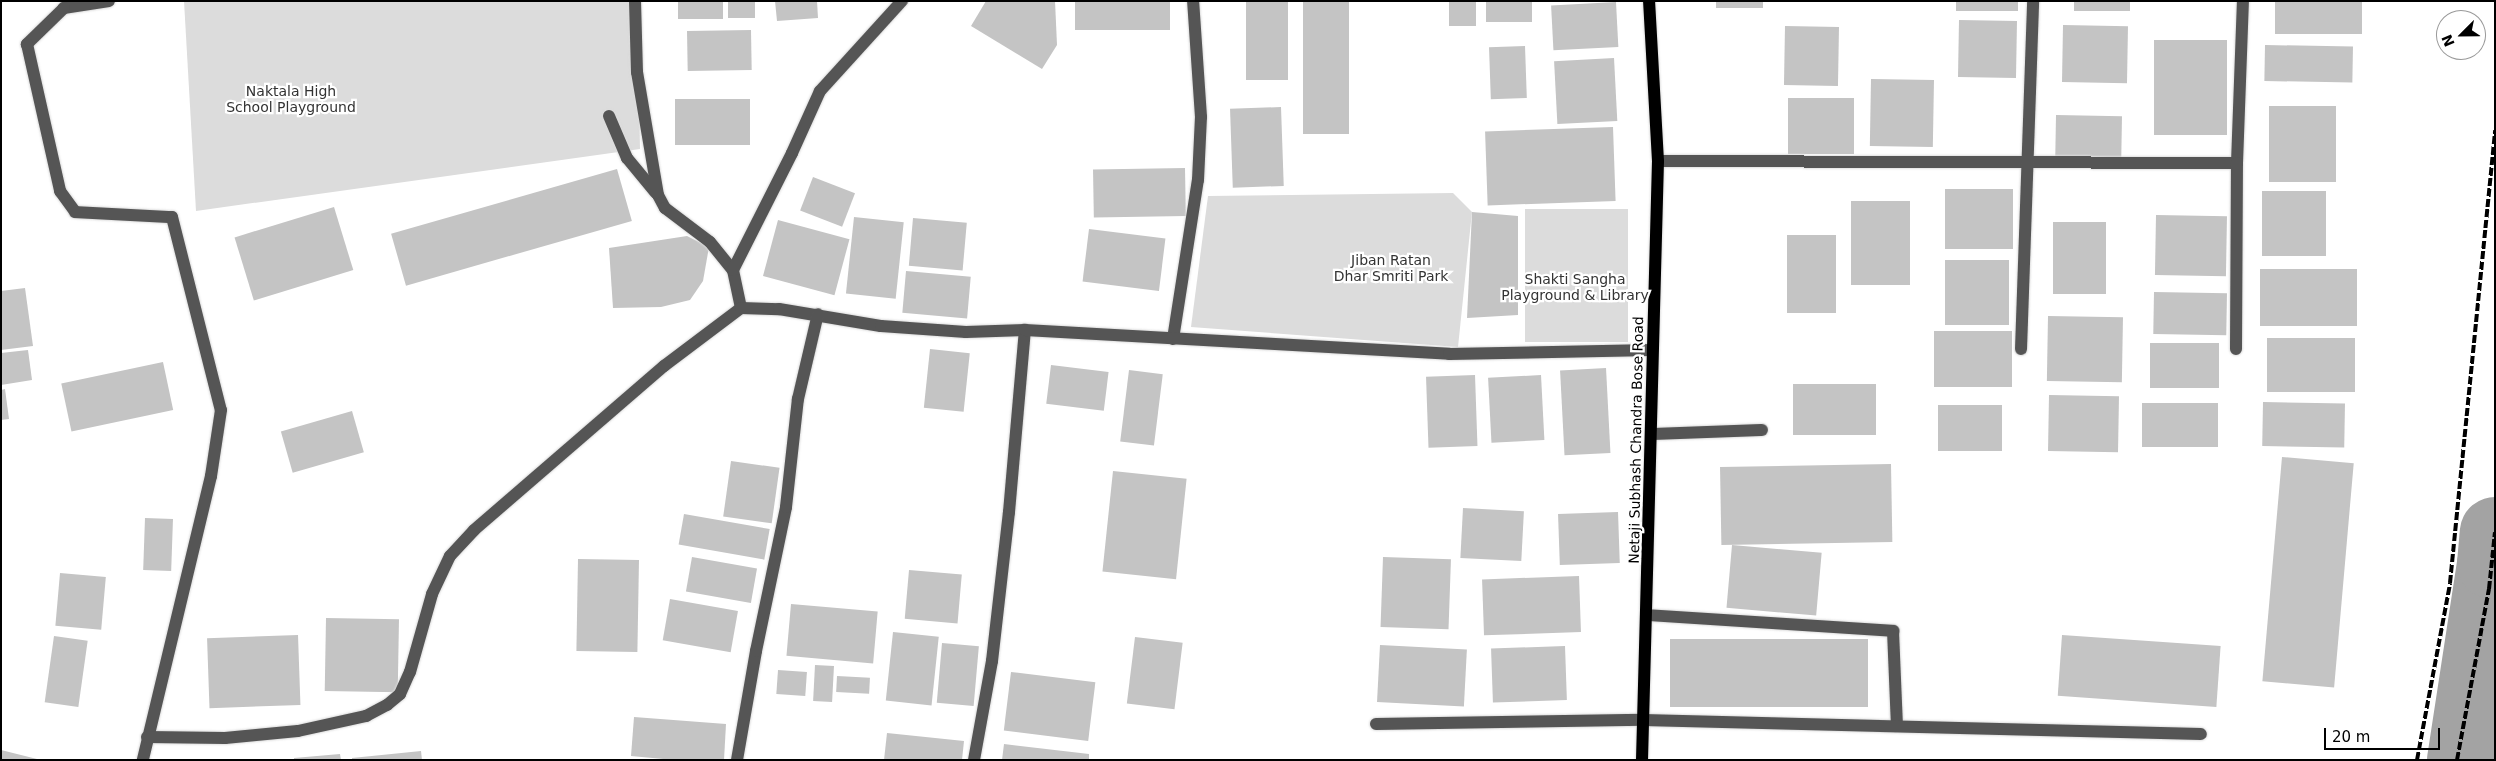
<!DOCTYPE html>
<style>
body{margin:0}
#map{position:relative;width:2496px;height:761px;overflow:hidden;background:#fff;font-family:"DejaVu Sans",sans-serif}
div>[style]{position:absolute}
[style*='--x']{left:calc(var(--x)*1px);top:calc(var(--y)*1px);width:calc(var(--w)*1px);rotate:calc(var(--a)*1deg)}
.green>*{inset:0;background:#dcdcdc;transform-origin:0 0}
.river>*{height:70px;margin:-35px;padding:0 35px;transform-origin:35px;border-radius:35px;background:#a3a3a3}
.building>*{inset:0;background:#c4c4c4;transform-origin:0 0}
.roads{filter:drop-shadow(0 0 1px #dbdbdb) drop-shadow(0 0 1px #dbdbdb)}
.minor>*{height:12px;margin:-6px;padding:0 6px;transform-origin:6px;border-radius:6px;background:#555}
.major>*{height:12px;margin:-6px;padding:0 6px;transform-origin:6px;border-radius:6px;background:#000}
.rail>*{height:4px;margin-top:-2px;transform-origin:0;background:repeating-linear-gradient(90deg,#000 0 8px,transparent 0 10.5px)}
span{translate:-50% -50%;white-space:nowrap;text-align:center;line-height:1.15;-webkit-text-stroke:4.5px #fff;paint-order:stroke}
.park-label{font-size:14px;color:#333}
.street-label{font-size:14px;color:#000}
.frame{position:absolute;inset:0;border:2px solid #000;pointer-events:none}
.north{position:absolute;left:2436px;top:10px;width:50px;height:50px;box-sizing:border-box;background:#fff;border:1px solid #999;border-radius:50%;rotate:247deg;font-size:14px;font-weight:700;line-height:20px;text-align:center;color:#000}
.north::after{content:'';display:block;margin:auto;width:18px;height:22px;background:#000;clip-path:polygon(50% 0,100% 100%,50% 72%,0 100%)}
.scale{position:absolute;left:2324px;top:728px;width:116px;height:22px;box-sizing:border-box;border:2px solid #000;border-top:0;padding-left:6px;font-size:15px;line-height:18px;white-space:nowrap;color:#000;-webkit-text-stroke:4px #fff;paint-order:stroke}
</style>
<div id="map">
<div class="green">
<i style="clip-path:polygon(184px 1px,637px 1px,640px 149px,196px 211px)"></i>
<i style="clip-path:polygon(1453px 193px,1472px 212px,1458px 347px,1191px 327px,1208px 196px)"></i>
<i style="left:1628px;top:209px;width:133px;height:103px;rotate:90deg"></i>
</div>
<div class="river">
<i style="--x:2462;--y:760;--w:198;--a:-81.3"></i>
<i style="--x:2492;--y:564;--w:32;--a:-85"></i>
</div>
<div class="building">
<i style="left:678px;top:1px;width:45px;height:18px"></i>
<i style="left:728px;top:1px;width:27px;height:17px"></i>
<i style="clip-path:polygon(775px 1px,817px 1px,818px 18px,777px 21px)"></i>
<i style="clip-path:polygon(986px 1px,1055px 1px,1057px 45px,1042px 69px,971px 26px)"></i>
<i style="left:1075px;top:1px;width:95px;height:29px"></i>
<i style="left:1246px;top:1px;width:42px;height:79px"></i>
<i style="left:1303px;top:1px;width:46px;height:133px"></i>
<i style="left:1449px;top:1px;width:27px;height:25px"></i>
<i style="left:1486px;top:1px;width:46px;height:21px"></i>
<i style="left:1716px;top:1px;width:47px;height:7px"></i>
<i style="left:1956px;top:1px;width:62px;height:10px"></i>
<i style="left:2074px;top:1px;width:56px;height:10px"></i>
<i style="left:2275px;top:1px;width:87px;height:33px"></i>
<i style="left:1616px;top:2px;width:45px;height:65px;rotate:87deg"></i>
<i style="left:1959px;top:20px;width:58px;height:57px;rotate:1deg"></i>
<i style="left:2063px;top:25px;width:65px;height:57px;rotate:1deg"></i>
<i style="left:1785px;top:26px;width:54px;height:59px;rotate:1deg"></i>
<i style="left:751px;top:30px;width:40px;height:64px;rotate:89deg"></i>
<i style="left:2154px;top:40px;width:73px;height:95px"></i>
<i style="left:2265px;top:45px;width:88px;height:36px;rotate:1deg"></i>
<i style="left:1525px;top:46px;width:52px;height:36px;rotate:88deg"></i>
<i style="left:1614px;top:58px;width:63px;height:60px;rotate:87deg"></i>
<i style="left:1871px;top:79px;width:63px;height:67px;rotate:1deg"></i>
<i style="left:1788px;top:98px;width:66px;height:56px"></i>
<i style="left:675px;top:99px;width:75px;height:46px"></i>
<i style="left:2269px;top:106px;width:67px;height:76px"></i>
<i style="left:1281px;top:107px;width:79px;height:51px;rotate:88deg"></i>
<i style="left:2056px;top:115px;width:66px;height:41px;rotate:1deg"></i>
<i style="left:1613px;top:127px;width:74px;height:128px;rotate:88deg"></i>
<i style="left:1185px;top:168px;width:48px;height:92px;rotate:89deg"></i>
<i style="left:617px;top:169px;width:54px;height:235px;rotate:74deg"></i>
<i style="left:813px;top:177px;width:45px;height:36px;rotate:21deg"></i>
<i style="left:1945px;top:189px;width:68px;height:60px"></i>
<i style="left:2262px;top:191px;width:64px;height:65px"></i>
<i style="left:1851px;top:201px;width:59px;height:84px"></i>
<i style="left:334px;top:207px;width:66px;height:104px;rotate:73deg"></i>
<i style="clip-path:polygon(1472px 212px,1518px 216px,1518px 315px,1467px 318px)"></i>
<i style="left:2156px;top:215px;width:71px;height:60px;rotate:1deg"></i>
<i style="left:854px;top:217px;width:50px;height:77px;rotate:6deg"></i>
<i style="left:913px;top:218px;width:54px;height:48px;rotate:5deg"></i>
<i style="left:778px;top:220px;width:74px;height:58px;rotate:15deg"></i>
<i style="left:2053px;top:222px;width:53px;height:72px"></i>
<i style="left:1089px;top:229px;width:77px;height:53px;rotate:7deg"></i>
<i style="left:1787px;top:235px;width:49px;height:78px"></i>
<i style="clip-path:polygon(687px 236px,709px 247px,703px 281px,690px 300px,661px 307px,613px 308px,609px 248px)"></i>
<i style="left:1945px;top:260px;width:64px;height:65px"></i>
<i style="left:2260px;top:269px;width:97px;height:57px"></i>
<i style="left:906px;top:271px;width:65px;height:42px;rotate:5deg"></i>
<i style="clip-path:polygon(25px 288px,33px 346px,1px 350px,1px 291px)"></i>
<i style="left:2154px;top:292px;width:73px;height:42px;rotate:1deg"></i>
<i style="left:2048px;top:316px;width:75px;height:65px;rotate:1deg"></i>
<i style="left:1934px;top:331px;width:78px;height:56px"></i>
<i style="left:2267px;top:338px;width:88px;height:54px"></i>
<i style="left:2150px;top:343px;width:69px;height:45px"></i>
<i style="left:930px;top:349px;width:40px;height:59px;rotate:6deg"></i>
<i style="clip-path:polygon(28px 350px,32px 380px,1px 385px,1px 353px)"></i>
<i style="left:163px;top:362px;width:49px;height:104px;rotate:78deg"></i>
<i style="left:1051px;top:365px;width:58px;height:39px;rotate:7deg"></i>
<i style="left:1606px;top:368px;width:85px;height:46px;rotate:87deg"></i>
<i style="left:1129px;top:370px;width:34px;height:72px;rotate:7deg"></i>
<i style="left:1475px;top:375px;width:71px;height:49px;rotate:88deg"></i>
<i style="left:1541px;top:375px;width:65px;height:53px;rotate:87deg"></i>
<i style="left:1793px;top:384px;width:83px;height:51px"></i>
<i style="clip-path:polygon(5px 389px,9px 419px,1px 420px,1px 390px)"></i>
<i style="left:2049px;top:395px;width:70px;height:56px;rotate:1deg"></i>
<i style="left:2263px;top:402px;width:82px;height:44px;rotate:1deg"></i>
<i style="left:2142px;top:403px;width:76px;height:44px"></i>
<i style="left:1938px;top:405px;width:64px;height:46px"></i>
<i style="left:352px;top:411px;width:43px;height:74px;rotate:74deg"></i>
<i style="left:2282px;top:457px;width:72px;height:225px;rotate:5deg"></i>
<i style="left:731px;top:461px;width:49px;height:56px;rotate:8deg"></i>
<i style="left:1891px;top:464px;width:78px;height:171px;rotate:89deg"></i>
<i style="left:1113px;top:471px;width:74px;height:101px;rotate:6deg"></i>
<i style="left:1463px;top:508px;width:61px;height:50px;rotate:3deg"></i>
<i style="left:1618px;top:512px;width:51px;height:60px;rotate:88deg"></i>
<i style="left:684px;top:514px;width:87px;height:31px;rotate:10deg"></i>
<i style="left:145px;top:518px;width:28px;height:52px;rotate:2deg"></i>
<i style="left:1732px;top:545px;width:90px;height:63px;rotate:5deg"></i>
<i style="left:692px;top:557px;width:66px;height:35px;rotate:10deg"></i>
<i style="left:1383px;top:557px;width:68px;height:70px;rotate:2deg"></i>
<i style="left:578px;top:559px;width:61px;height:92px;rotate:1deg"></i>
<i style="left:909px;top:570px;width:53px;height:49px;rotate:5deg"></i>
<i style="left:60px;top:573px;width:46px;height:53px;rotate:5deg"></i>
<i style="left:1579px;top:576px;width:56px;height:97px;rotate:88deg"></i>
<i style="left:670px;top:599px;width:69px;height:42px;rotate:10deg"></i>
<i style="left:791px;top:604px;width:87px;height:52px;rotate:5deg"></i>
<i style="left:326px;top:618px;width:73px;height:73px;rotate:1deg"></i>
<i style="left:893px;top:632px;width:46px;height:69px;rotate:6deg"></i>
<i style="left:298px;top:635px;width:70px;height:91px;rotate:88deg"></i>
<i style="left:2062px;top:635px;width:159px;height:61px;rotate:4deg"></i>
<i style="left:54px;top:636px;width:34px;height:67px;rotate:8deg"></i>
<i style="left:1135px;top:637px;width:48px;height:67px;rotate:7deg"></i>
<i style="left:1670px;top:639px;width:198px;height:68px"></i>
<i style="left:942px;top:643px;width:37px;height:60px;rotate:5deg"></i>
<i style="left:1380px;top:645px;width:87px;height:57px;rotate:3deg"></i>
<i style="left:1565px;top:646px;width:54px;height:74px;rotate:88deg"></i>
<i style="left:815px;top:665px;width:19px;height:36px;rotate:3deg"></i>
<i style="left:778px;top:670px;width:29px;height:24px;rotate:4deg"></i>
<i style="left:1011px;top:672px;width:85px;height:59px;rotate:7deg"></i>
<i style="left:837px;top:676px;width:33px;height:16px;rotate:3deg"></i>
<i style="clip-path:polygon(634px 717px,726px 724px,724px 760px,674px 760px,631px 756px)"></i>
<i style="clip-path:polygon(887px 733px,964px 741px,962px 760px,884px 760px)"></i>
<i style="clip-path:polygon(1004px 744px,1089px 754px,1089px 760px,1002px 760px)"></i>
<i style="clip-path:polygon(1px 750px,37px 759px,36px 760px,1px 760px)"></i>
<i style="clip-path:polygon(421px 751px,422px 760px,352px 760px,352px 758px)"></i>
<i style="clip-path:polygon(340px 754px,341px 760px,294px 760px,294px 758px)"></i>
</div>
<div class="roads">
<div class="minor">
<i style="--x:109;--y:1;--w:46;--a:171.2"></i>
<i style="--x:64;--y:8;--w:52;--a:135.8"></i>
<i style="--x:27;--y:44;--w:151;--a:77.3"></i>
<i style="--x:60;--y:191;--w:26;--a:54"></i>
<i style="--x:75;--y:212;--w:97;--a:3"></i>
<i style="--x:172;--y:217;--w:199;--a:75.8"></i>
<i style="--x:221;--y:410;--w:67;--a:98.6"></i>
<i style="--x:211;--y:476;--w:292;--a:103.5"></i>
<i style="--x:635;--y:1;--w:71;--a:88.4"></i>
<i style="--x:637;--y:72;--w:125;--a:80.3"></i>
<i style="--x:658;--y:195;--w:15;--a:62"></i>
<i style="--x:665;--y:208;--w:56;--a:37.1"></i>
<i style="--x:710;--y:242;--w:36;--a:51"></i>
<i style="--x:609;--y:116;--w:46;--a:66.8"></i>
<i style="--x:627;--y:158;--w:45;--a:50.4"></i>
<i style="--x:1658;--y:161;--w:579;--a:0.2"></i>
<i style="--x:2237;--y:163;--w:162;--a:-87.9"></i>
<i style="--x:741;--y:308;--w:39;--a:-102"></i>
<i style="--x:733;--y:270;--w:131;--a:-63.2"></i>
<i style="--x:792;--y:153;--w:68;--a:-65.7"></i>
<i style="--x:820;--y:91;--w:122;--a:-47.7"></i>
<i style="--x:1173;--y:339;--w:161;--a:-81.1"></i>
<i style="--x:1198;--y:180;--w:63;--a:-87.3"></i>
<i style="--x:1201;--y:117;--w:116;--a:-93.9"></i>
<i style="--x:2021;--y:349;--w:348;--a:-88"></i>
<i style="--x:2236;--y:349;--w:186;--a:-89.7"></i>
<i style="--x:1652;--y:434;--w:110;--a:-2.1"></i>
<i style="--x:1647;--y:615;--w:247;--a:3.7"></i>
<i style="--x:1893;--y:631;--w:95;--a:87.6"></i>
<i style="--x:1376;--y:724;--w:267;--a:-0.9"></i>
<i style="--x:1643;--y:720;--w:558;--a:1.44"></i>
<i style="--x:147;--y:737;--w:78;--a:0.7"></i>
<i style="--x:225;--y:738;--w:73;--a:-5.5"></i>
<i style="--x:298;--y:731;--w:70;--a:-12.4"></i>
<i style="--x:366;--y:716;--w:24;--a:-28"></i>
<i style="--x:387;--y:705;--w:17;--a:-40"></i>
<i style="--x:400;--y:694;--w:24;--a:-66"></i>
<i style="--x:410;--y:672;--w:81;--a:-74.2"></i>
<i style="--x:432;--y:594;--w:42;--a:-64.7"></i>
<i style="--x:450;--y:556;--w:35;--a:-47"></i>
<i style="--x:474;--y:530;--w:251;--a:-40.8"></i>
<i style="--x:664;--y:366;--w:96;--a:-37"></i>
<i style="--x:741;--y:308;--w:38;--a:2"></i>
<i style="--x:779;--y:309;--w:103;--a:9.5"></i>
<i style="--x:881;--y:326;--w:85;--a:4"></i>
<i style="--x:966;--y:332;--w:59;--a:-1.9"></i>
<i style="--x:737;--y:760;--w:111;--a:-80.1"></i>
<i style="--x:756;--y:651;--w:147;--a:-78.2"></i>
<i style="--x:786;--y:507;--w:109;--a:-83.7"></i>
<i style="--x:798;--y:399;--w:87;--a:-76.8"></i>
<i style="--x:974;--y:760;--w:101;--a:-79.7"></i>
<i style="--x:992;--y:661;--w:150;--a:-83.5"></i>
<i style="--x:1009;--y:512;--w:183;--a:-85"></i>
<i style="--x:1025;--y:330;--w:425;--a:3.2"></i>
<i style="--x:1449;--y:354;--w:203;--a:-1.1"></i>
</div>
<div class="major">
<i style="--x:1642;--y:760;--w:599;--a:-88.47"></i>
<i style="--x:1658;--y:161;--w:160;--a:-93.2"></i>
</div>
</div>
<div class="rail">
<i style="--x:2417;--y:760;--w:180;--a:-79.4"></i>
<i style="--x:2450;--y:583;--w:455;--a:-84.3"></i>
<i style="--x:2457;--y:760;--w:174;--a:-79.4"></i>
<i style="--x:2489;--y:589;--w:57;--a:-84"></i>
</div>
<div class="park-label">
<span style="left:291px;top:99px">Naktala High<br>School Playground</span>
<span style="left:1391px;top:268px">Jiban Ratan<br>Dhar Smriti Park</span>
<span style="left:1575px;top:287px">Shakti Sangha<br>Playground &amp; Library</span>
</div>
<div class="street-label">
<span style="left:1636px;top:440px;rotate:-89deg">Netaji Subhash Chandra Bose Road</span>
</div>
<div class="frame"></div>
<div class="north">N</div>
<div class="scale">20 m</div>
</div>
